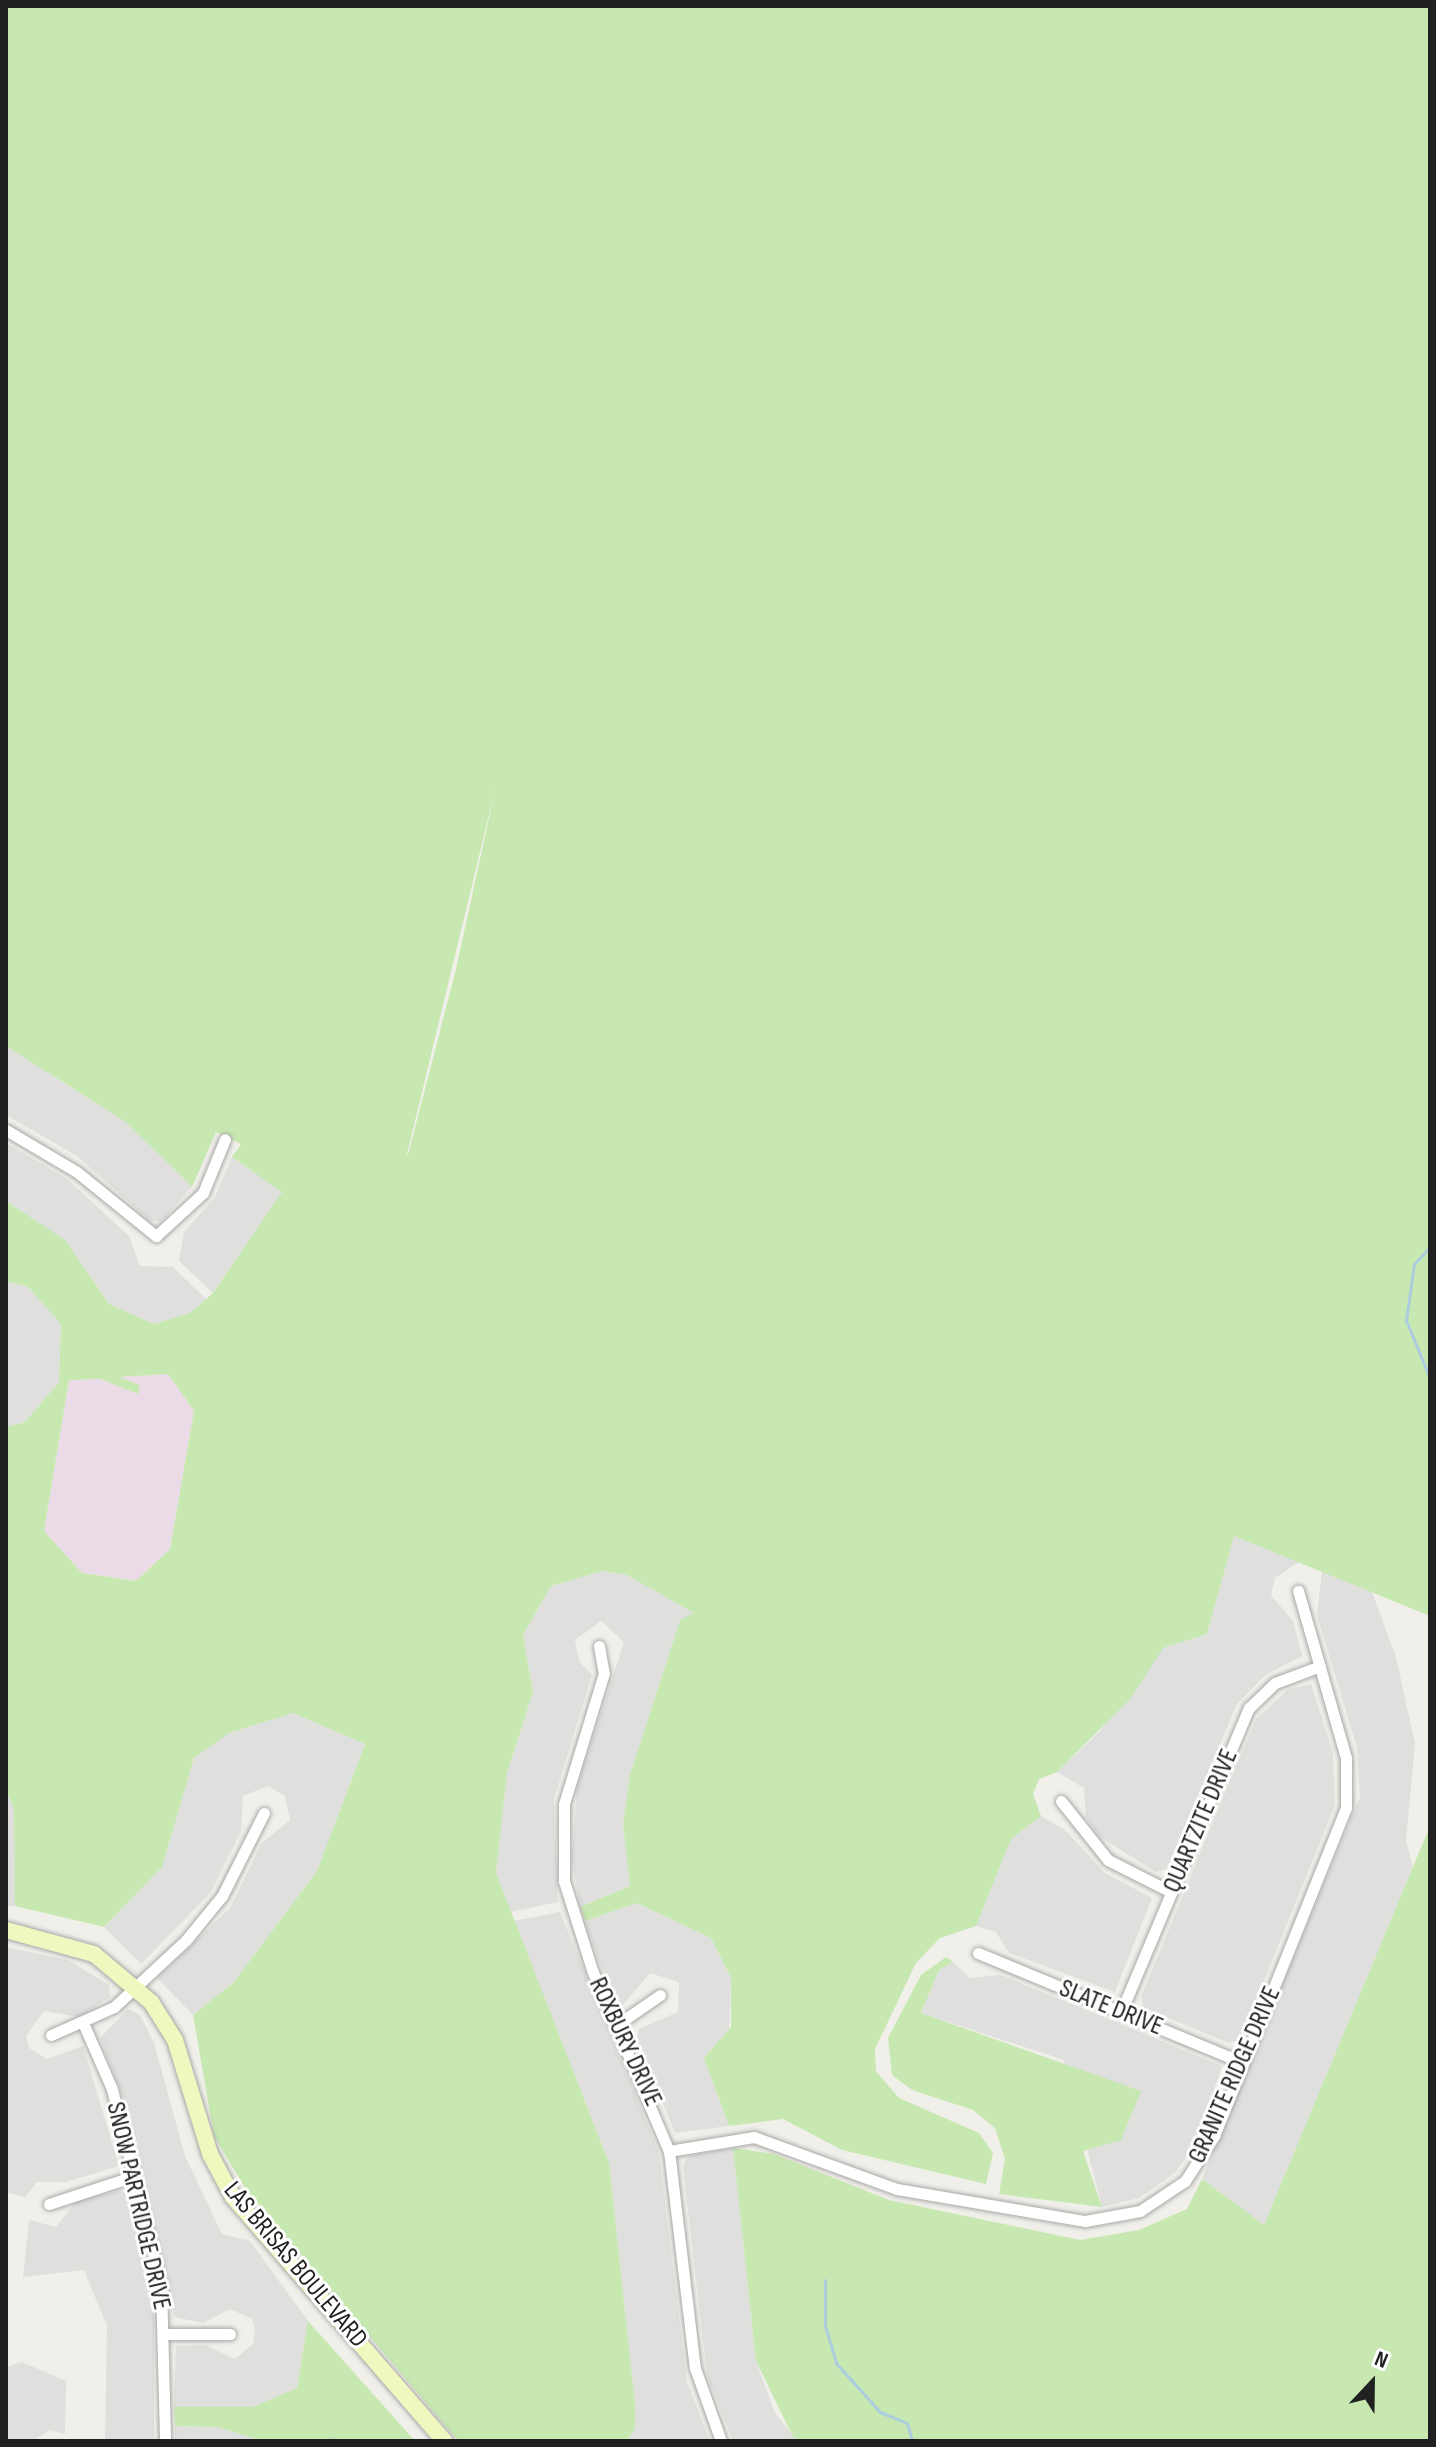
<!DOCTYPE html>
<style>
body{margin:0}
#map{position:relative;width:1436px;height:2447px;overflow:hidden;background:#f1efe9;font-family:"Sofia Sans Condensed",sans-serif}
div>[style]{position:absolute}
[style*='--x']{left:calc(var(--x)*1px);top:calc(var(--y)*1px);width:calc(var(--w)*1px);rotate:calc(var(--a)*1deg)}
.residential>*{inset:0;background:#dfdfde}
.industrial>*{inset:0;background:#eadbe6}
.grass>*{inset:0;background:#c7e9b1}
.stream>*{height:3px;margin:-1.5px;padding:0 1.5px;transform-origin:1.5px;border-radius:1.5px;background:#abcddd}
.roads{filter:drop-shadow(0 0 2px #a8a8a8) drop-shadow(0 0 2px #a8a8a8)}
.street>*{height:11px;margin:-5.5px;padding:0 5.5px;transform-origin:5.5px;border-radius:5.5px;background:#fff}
.secondary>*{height:16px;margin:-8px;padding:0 8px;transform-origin:8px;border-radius:8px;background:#f0f8c0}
span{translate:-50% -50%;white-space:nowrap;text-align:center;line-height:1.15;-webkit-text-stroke:6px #fff;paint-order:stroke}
.street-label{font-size:26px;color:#212121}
.frame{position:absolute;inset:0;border:8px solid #212121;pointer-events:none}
.north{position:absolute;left:1332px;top:2343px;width:80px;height:80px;-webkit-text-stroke:6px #fff;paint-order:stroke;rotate:22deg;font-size:22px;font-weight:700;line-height:32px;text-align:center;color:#212121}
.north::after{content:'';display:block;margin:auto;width:28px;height:36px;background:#212121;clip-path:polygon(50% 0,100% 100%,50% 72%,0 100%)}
</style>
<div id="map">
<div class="residential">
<i style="clip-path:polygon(6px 1046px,126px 1122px,192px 1187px,161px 1222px,149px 1220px,77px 1156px,6px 1115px)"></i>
<i style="clip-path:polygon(6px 1143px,66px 1178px,129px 1236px,140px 1266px,173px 1267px,206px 1299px,190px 1313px,154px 1324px,109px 1304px,65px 1240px,6px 1201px)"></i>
<i style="clip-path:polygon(232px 1157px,282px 1192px,213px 1293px,179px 1261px,184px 1232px,215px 1197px)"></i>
<i style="clip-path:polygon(6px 1281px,28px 1287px,61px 1323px,59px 1382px,25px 1422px,6px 1427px)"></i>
<i style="clip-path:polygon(1234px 1536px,1299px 1562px,1275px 1578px,1271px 1595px,1293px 1621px,1302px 1656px,1265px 1675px,1237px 1704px,1167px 1869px,1156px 1872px,1100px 1837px,1086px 1818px,1084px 1788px,1057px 1772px,1099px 1732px,1163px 1648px,1207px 1634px)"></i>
<i style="clip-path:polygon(603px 1571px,627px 1575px,695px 1613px,680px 1620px,630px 1775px,623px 1825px,630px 1886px,580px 1907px,572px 1859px,577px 1787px,624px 1642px,601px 1621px,575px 1640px,579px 1661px,592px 1675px,554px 1799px,558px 1902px,510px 1912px,496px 1873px,507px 1773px,533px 1692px,523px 1635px,551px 1586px)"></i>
<i style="clip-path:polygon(1322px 1571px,1372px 1592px,1396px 1657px,1415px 1744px,1406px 1841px,1413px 1867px,1264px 2226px,1202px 2179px,1360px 1797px,1357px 1748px,1317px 1615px)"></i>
<i style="clip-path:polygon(1311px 1684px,1333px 1753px,1335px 1805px,1240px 2040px,1229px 2043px,1144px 2008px,1141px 1997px,1256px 1719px,1287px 1690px)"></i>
<i style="clip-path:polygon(293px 1713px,365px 1744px,317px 1871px,234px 1982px,193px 2015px,157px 1978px,230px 1908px,262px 1843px,290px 1820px,285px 1796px,268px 1786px,243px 1796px,241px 1831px,211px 1892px,141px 1964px,104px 1927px,162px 1867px,194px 1758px,229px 1733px)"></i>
<i style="clip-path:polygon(6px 1789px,14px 1810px,15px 1906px,6px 1906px)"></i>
<i style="clip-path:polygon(1041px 1816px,1065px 1830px,1105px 1873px,1152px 1898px,1115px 1992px,1009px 1953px,996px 1932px,976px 1926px,1011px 1839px)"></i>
<i style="clip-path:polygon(637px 1903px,711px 1938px,731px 1978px,729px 2036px,704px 2058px,729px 2126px,675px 2133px,637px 2040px,639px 2029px,678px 2012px,679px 1982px,650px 1973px,622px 2006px,601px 1966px,585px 1921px)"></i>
<i style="clip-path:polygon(560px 1912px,659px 2152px,687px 2382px,710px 2441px,626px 2441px,635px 2429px,635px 2404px,609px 2163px,514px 1921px)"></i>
<i style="clip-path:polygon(6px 1947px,68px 1960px,109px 1985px,110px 1997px,79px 2017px,44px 2011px,26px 2036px,29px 2048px,47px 2059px,83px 2046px,119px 2166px,66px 2182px,37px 2182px,25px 2197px,6px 2192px)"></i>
<i style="clip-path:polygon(953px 1962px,970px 1978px,1001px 1975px,1222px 2066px,1198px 2140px,1175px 2173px,1139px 2198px,1102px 2207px,1064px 2060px,921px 2013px,939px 1970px)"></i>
<i style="clip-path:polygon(128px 2009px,140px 2015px,154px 2043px,185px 2156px,222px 2234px,250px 2241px,308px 2321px,297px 2388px,285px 2397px,253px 2407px,174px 2407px,176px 2346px,205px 2345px,235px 2359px,253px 2344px,255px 2331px,252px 2319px,230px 2309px,203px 2323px,174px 2317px,126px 2103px,100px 2038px)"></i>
<i style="clip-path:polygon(733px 2148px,756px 2361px,775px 2413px,798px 2441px,733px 2441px,707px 2375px,683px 2166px,689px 2156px)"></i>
<i style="clip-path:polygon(120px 2191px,129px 2194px,154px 2305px,154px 2441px,105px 2441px,107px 2326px,84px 2270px,23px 2277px,29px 2220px,56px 2227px,77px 2200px)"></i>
<i style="clip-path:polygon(22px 2362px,66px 2381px,65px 2434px,50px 2430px,32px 2441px,6px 2441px,6px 2367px)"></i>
<i style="clip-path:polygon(175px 2426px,218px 2427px,262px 2441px,175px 2441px)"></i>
</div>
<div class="industrial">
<i style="clip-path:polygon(168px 1374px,194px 1411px,170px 1549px,136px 1581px,82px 1573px,44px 1531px,69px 1380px,100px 1379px,137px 1393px,139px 1385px,116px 1377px)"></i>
</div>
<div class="grass">
<i style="clip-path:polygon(evenodd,6px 6px,1430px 6px,1430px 1616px,1234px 1536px,1207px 1634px,1163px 1648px,1130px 1699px,1057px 1772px,1039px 1779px,1033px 1794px,1041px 1816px,1011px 1839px,976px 1926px,940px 1938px,916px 1963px,875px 2049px,876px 2071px,899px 2098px,979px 2133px,993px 2153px,986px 2184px,842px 2150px,783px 2119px,729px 2126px,704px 2058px,731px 2027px,731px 1978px,711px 1938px,637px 1903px,585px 1921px,580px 1907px,630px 1886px,623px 1825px,630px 1775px,680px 1620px,694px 1613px,627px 1575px,603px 1571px,551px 1586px,523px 1635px,533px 1692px,507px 1773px,496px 1873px,609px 2163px,635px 2404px,635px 2429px,626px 2441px,458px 2441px,247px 2191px,214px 2136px,193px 2015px,234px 1982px,317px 1871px,365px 1744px,293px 1713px,229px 1733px,194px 1758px,162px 1867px,104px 1927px,15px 1906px,14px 1810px,6px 1789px,6px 1427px,25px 1422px,59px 1382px,61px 1324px,28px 1287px,6px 1281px,6px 1201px,65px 1240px,109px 1304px,154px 1324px,190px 1313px,213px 1293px,282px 1192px,232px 1157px,241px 1144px,216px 1132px,192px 1187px,126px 1122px,6px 1046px,6px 6px,496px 786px,456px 969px,408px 1155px,407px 1154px,496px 786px,6px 6px,168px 1374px,194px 1411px,170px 1549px,136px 1581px,82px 1573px,44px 1531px,69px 1380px,100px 1379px,138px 1394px,140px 1385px,119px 1377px,168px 1374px)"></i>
<i style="clip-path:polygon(1430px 1826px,1430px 2441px,798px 2441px,792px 2435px,756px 2361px,733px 2148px,774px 2154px,889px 2200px,1080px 2240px,1139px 2230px,1187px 2209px,1202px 2179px,1264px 2225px)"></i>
<i style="clip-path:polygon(946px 1957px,953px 1962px,939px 1970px,921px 2013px,1141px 2091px,1121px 2140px,1083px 2151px,1102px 2207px,999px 2194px,1005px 2159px,995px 2128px,973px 2110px,912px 2090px,892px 2075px,888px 2038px,921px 1975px)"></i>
<i style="clip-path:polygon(308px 2321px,415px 2441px,262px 2441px,218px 2427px,175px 2426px,174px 2407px,253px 2407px,297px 2388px)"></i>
</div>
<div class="stream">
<i style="--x:1430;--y:1247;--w:23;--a:133"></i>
<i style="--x:1414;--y:1264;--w:57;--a:98.1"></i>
<i style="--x:1406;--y:1320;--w:64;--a:67.9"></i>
<i style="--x:825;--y:2280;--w:46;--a:90"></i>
<i style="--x:825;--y:2326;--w:39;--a:73"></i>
<i style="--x:836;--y:2363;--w:66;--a:48.1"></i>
<i style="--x:880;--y:2412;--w:29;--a:22"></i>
<i style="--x:907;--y:2423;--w:19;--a:74"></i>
<i style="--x:330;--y:2441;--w:2;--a:-90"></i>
</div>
<div class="roads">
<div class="street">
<i style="--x:6;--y:1130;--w:82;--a:30.6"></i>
<i style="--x:77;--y:1172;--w:102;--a:39"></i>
<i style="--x:156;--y:1236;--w:64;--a:-42.5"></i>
<i style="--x:203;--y:1193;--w:58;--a:-67.8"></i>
<i style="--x:599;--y:1646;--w:27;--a:80"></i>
<i style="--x:604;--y:1673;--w:137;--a:107"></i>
<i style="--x:564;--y:1804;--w:77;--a:90"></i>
<i style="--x:564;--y:1881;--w:93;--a:72.5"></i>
<i style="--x:592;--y:1970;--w:197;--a:67"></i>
<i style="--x:669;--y:2151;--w:219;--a:83.2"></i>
<i style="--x:695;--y:2368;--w:77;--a:70.4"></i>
<i style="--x:1061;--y:1801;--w:75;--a:51.5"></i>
<i style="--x:1108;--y:1860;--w:71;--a:26.9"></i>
<i style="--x:978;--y:1953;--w:287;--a:22.5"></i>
<i style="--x:1121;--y:2012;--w:330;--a:-67.2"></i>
<i style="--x:1249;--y:1708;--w:36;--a:-44"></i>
<i style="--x:1275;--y:1683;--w:48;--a:-20.7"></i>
<i style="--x:618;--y:2024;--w:51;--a:-34.6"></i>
<i style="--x:84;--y:2025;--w:70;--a:66.4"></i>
<i style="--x:112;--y:2089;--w:202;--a:76"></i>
<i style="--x:161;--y:2285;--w:156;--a:88.5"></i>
<i style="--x:51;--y:2035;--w:69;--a:-24"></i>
<i style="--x:114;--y:2007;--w:98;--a:-42.9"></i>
<i style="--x:186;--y:1940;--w:57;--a:-50.7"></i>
<i style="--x:222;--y:1896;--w:93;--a:-63.2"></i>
<i style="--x:669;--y:2151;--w:86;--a:-9.4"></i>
<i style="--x:754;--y:2137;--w:152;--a:20"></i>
<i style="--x:897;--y:2189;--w:191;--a:9.7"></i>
<i style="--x:1085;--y:2221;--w:56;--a:-10.3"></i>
<i style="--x:1140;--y:2211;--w:54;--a:-33.7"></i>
<i style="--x:1185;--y:2181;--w:54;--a:-57.2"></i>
<i style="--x:1214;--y:2136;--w:354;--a:-68.1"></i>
<i style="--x:1346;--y:1808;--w:50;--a:-90"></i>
<i style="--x:1346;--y:1758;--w:174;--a:-106"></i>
<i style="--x:49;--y:2204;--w:89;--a:-18.2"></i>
<i style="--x:164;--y:2334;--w:66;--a:0"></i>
</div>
<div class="secondary">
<i style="--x:6;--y:1930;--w:91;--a:15.3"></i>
<i style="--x:94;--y:1954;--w:75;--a:40.1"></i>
<i style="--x:151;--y:2002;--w:45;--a:57.7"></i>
<i style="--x:175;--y:2040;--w:119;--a:72.9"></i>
<i style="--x:210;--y:2154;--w:49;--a:61.9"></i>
<i style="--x:233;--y:2197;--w:323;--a:49.1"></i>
</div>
</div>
<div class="street-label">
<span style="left:1201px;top:1821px;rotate:-67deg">QUARTZITE DRIVE</span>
<span style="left:1111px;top:2008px;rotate:22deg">SLATE DRIVE</span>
<span style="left:625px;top:2042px;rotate:65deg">ROXBURY DRIVE</span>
<span style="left:1235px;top:2075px;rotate:-66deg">GRANITE RIDGE DRIVE</span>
<span style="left:138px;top:2206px;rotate:77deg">SNOW PARTRIDGE DRIVE</span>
<span style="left:295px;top:2265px;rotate:50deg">LAS BRISAS BOULEVARD</span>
</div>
<div class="frame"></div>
<div class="north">N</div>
</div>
